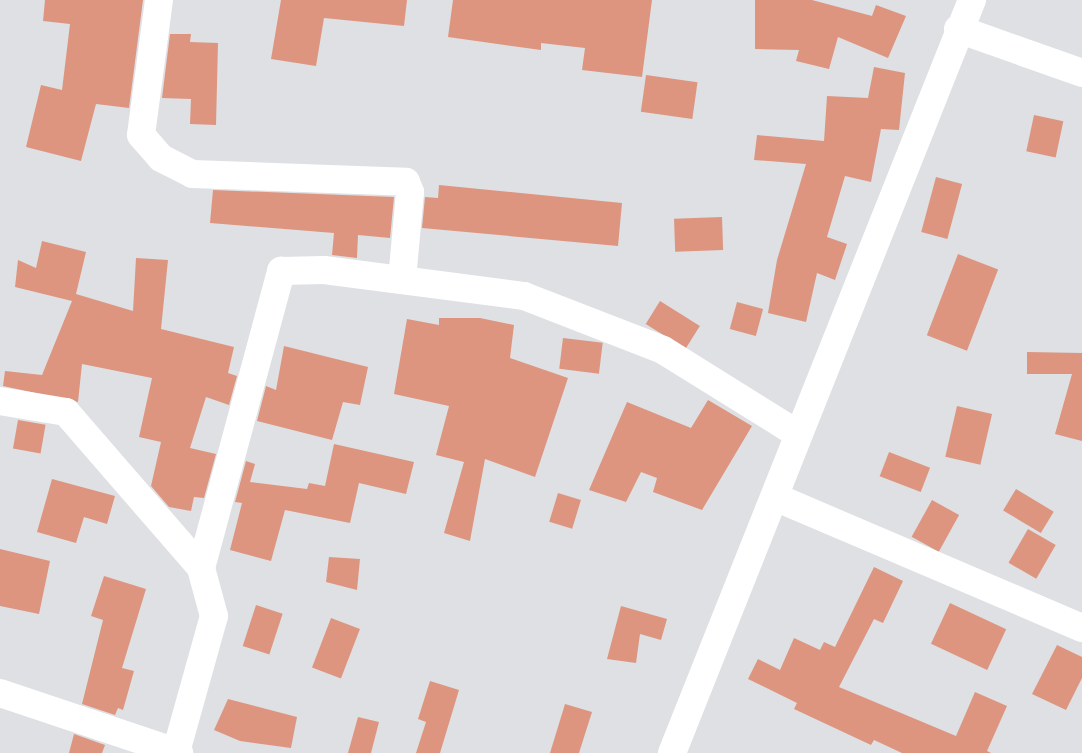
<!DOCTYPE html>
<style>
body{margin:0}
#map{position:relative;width:1082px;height:753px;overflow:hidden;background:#dee0e4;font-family:Jost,sans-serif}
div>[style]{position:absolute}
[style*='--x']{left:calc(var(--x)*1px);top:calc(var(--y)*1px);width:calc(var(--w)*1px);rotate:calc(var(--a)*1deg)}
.building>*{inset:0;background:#dd957f;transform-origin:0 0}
.minor>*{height:28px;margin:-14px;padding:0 14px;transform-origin:14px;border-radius:14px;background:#fff}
span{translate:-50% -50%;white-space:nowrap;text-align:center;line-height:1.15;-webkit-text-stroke:4.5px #fff;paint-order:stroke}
</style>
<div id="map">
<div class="building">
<i style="clip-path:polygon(45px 0,143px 0,129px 108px,96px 104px,81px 161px,26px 147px,41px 85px,62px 90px,70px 24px,43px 21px)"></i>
<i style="clip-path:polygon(281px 0,407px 0,404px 26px,324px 18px,316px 66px,271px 59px)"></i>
<i style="clip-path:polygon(453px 0,652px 0,642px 77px,582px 70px,585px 48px,541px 43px,541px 50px,448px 37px)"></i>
<i style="clip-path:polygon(755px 0,812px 0,872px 16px,876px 5px,906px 16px,888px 58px,838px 37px,829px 69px,796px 61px,799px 50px,755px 49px)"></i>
<i style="clip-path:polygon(170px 34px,191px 34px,190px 42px,218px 43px,216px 125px,190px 124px,191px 99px,162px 98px)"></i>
<i style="clip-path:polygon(874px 67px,905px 73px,899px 130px,881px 129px,871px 182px,845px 176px,827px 237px,847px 244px,835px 280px,817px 273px,806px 322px,768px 313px,777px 260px,806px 164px,754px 160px,757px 135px,824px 141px,827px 96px,868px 98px)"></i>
<i style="left:646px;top:75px;width:52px;height:37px;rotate:8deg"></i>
<i style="left:1034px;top:115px;width:30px;height:37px;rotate:12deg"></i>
<i style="left:936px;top:177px;width:27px;height:57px;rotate:15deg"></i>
<i style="clip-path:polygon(439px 185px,622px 203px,618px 246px,422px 228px,425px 197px,438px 198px)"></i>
<i style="clip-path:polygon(213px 190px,394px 197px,390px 238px,358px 235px,357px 258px,332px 255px,334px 233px,210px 223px)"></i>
<i style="left:722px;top:217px;width:33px;height:48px;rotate:88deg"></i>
<i style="clip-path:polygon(42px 241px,86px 252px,76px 294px,133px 311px,136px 258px,168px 260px,161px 329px,234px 347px,228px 373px,237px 376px,229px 405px,206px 397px,190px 448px,216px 454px,204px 498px,194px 497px,191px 511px,169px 507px,151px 486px,161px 442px,139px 437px,152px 378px,82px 364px,78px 402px,3px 386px,5px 371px,42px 375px,72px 301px,15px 287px,18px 260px,36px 268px)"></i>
<i style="left:958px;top:254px;width:43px;height:87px;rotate:21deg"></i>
<i style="left:660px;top:301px;width:47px;height:27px;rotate:32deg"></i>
<i style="left:737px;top:302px;width:27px;height:28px;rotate:15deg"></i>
<i style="clip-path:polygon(439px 318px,480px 318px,514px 325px,510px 358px,568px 378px,535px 477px,485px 459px,470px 541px,444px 533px,464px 462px,436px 455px,449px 406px,394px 394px,407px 319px,439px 325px)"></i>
<i style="left:563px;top:338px;width:40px;height:31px;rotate:7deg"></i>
<i style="clip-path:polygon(284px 346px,368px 367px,360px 405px,343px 402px,332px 440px,257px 421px,266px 386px,276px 390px)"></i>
<i style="clip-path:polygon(1027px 352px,1082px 353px,1082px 441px,1055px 434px,1072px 374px,1027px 374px)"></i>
<i style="clip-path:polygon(708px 400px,752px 426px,702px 510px,653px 492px,657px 478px,641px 472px,626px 502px,589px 490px,627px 402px,691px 428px)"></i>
<i style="left:957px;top:406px;width:36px;height:52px;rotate:13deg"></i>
<i style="left:18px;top:420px;width:28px;height:29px;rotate:10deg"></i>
<i style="clip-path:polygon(334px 444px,414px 462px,406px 494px,359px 483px,350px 523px,285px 510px,271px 561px,230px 550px,242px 503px,235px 502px,246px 461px,255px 464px,250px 482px,307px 489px,309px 483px,325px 486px)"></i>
<i style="left:889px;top:452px;width:44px;height:26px;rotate:21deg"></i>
<i style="clip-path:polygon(52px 479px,115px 496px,107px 524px,84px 517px,76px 543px,37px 532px)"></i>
<i style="left:1016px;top:489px;width:44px;height:25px;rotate:31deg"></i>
<i style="left:558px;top:493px;width:24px;height:30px;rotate:17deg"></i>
<i style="left:932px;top:500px;width:31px;height:42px;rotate:29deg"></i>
<i style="left:1028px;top:529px;width:32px;height:39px;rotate:30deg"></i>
<i style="clip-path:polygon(0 549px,50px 561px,39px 614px,0 606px)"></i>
<i style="clip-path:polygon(329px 557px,360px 559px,357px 590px,326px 582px)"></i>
<i style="clip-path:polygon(874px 567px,903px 581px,883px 623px,874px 619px,839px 687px,956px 736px,975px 692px,1007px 706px,987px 751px,991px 753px,902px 753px,874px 740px,871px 745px,794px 709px,797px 703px,748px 679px,758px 659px,780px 670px,794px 638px,820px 650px,824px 642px,835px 647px)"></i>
<i style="clip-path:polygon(104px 576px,146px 589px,122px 668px,134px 671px,123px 710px,118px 708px,115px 715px,82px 704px,103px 620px,91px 616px)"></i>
<i style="left:950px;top:603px;width:62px;height:45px;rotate:25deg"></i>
<i style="left:256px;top:605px;width:28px;height:43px;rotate:18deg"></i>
<i style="clip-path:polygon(621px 606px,667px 619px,661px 640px,640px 634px,636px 663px,607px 659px)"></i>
<i style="left:331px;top:618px;width:31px;height:53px;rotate:21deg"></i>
<i style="clip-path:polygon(1057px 645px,1082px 657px,1082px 678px,1066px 710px,1032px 694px)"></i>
<i style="clip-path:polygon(430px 681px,459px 690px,440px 753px,416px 753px,426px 722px,418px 719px)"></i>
<i style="clip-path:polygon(228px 699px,297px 717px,291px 748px,240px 741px,214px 730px)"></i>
<i style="clip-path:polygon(565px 704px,592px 712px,579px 753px,550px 753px)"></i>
<i style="clip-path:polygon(358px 717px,379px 722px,371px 753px,348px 753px)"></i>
<i style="clip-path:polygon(74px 734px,105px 745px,102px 753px,69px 753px)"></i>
</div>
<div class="minor">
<i style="--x:159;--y:0;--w:136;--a:97.6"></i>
<i style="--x:141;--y:135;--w:30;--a:49"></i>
<i style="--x:161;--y:158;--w:35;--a:27"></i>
<i style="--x:192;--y:174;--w:214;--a:2.1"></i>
<i style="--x:406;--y:182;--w:11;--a:68"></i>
<i style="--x:410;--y:192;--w:88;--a:95.2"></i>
<i style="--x:958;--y:29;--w:132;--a:19.5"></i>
<i style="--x:0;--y:401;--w:67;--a:9.5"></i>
<i style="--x:66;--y:412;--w:206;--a:49.1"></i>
<i style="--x:775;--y:497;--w:334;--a:23.1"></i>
<i style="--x:0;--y:693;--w:189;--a:18.5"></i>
<i style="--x:176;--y:752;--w:141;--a:-74.4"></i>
<i style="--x:214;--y:616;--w:50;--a:-105.2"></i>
<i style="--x:201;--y:568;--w:308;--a:-74.9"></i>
<i style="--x:281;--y:271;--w:43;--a:-1.3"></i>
<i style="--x:324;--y:270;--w:202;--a:7.4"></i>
<i style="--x:524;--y:296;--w:149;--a:21.2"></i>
<i style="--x:663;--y:350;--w:159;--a:31.9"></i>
<i style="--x:672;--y:753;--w:811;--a:-68.28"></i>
</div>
</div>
